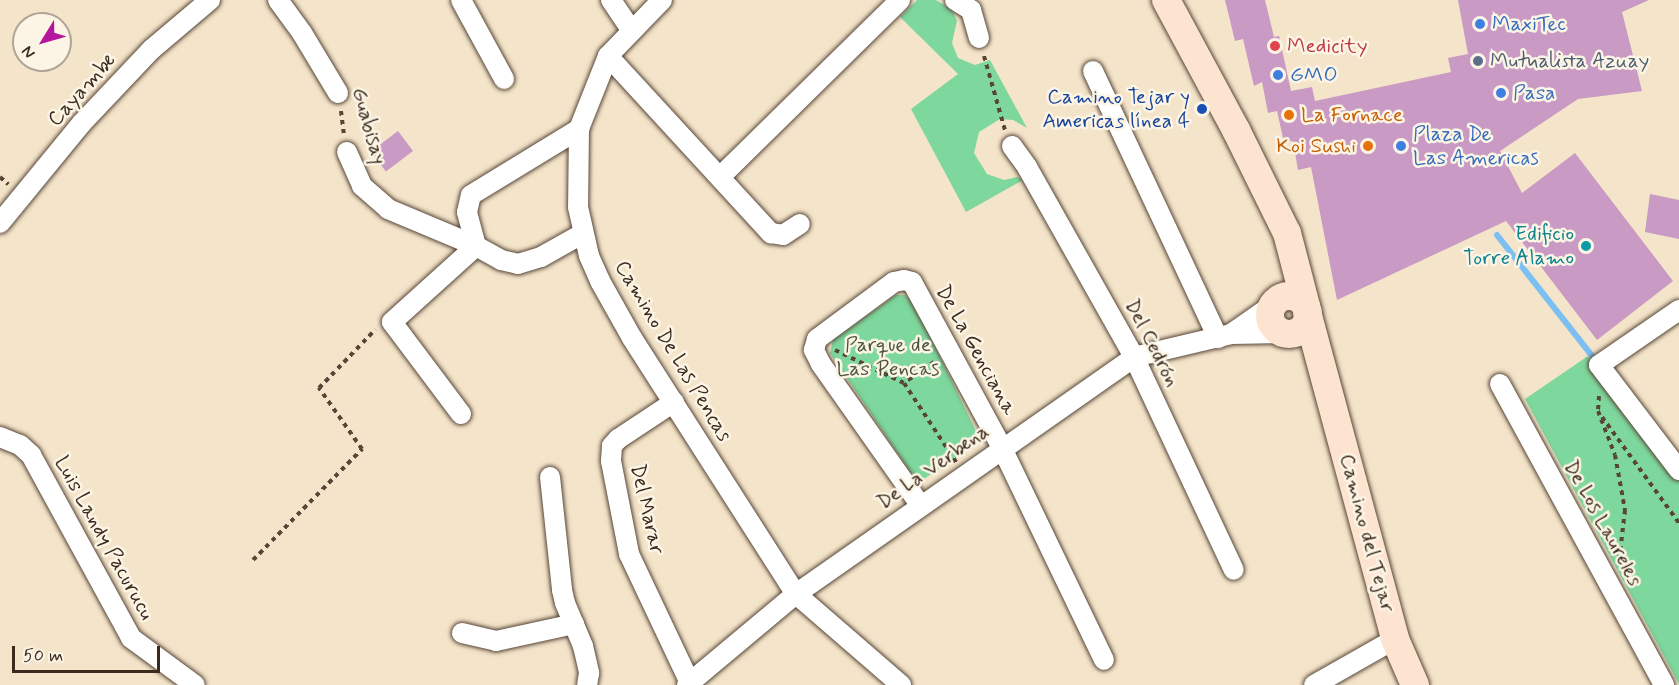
<!DOCTYPE html>
<meta charset="utf-8">
<style>
body{margin:0}
#map{position:relative;width:1679px;height:685px;overflow:hidden;background:#f4e4c9;font-family:Mynerve,sans-serif}
div>[style]{position:absolute}
[style*='--x']{left:calc(var(--x)*1px);top:calc(var(--y)*1px);width:calc(var(--w)*1px);rotate:calc(var(--a)*1deg)}
.green>*{inset:0;background:#7ed79d}
.stream>*{height:6px;margin:-3px;padding:0 3px;transform-origin:3px;border-radius:3px;background:#7cbff2}
.building>*{inset:0;background:#c89ac4;transform-origin:0 0}
.path>*{height:4px;margin-top:-2px;transform-origin:0;background:repeating-linear-gradient(90deg,#574638 0 4.5px,transparent 0 9px)}
.roads{filter:drop-shadow(0 0 2px #574638) drop-shadow(0 0 2px #574638)}
.street>*{height:20px;margin:-10px;padding:0 10px;transform-origin:10px;border-radius:10px;background:#fff}
.secondary>*{height:28px;margin:-14px;padding:0 14px;transform-origin:14px;border-radius:14px;background:#fde4d1}
.secondary>.ring{margin:-14px;padding:0;box-sizing:content-box;background:none;border:28px solid #fde4d1;border-radius:50%}
.dots>*{width:16px;height:16px;translate:-50% -50%;box-sizing:border-box;border:3px solid #fcf5e5;border-radius:50%}
span{translate:-50% -50%;white-space:nowrap;text-align:center;line-height:1.15;-webkit-text-stroke:5px #fcf5e5;paint-order:stroke}
.shop-label{font-size:21px;color:#366cbe}
.left{translate:0 -50%;text-align:left}
.health-label{font-size:21px;color:#be3a42}
.service-label{font-size:21px;color:#4e5e75}
.street-label{font-size:21px;color:#3b2a1e}
.transit-label{font-size:21px;color:#164399}
.right{translate:-100% -50%;text-align:right}
.food-label{font-size:21px;color:#c56008}
.culture-label{font-size:21px;color:#0d838f}
.park-label{font-size:21px;color:#4c553e}
.north{position:absolute;left:12px;top:12px;width:60px;height:60px;box-sizing:border-box;background:#fcf5e5;border:2px solid #afa495;border-radius:50%;rotate:233deg;font-size:16px;font-weight:700;line-height:24px;text-align:center;color:#3b2a1e}
.north::after{content:'';display:block;margin:auto;width:21px;height:27px;background:#b5179e;clip-path:polygon(50% 0,100% 100%,50% 72%,0 100%)}
.scale{position:absolute;left:12px;top:646px;width:148px;height:27px;box-sizing:border-box;border:3px solid #3b2a1e;border-top:0;padding-left:8px;font-size:18px;line-height:21px;white-space:nowrap;color:#3b2a1e;-webkit-text-stroke:4px #fcf5e5;paint-order:stroke}
</style>
<div id="map">
<div class="green">
<i style="clip-path:polygon(917px 0,936px 0,952px 10px,957px 21px,952px 43px,958px 58px,975px 65px,990px 60px,1027px 128px,1013px 120px,1000px 119px,979px 132px,974px 153px,987px 174px,1004px 180px,1017px 177px,1023px 180px,966px 212px,911px 109px,958px 74px,900px 17px)"></i>
<i style="clip-path:polygon(896px 295px,905px 295px,914px 303px,976px 431px,974px 444px,924px 479px,911px 473px,830px 353px,833px 340px)"></i>
<i style="clip-path:polygon(1588px 356px,1599px 375px,1679px 479px,1679px 684px,1525px 399px)"></i>
</div>
<div class="stream">
<i style="--x:1497;--y:235;--w:162;--a:51.8"></i>
</div>
<div class="building">
<i style="clip-path:polygon(1225px 0,1265px 0,1274px 37px,1279px 36px,1291px 91px,1312px 87px,1315px 101px,1451px 72px,1448px 58px,1468px 54px,1458px 0,1649px 0,1622px 12px,1642px 91px,1578px 99px,1500px 151px,1522px 193px,1575px 153px,1673px 281px,1597px 340px,1506px 221px,1337px 300px,1311px 167px,1298px 170px,1293px 141px,1284px 142px,1277px 111px,1268px 113px,1262px 82px,1254px 86px,1243px 39px,1235px 41px)"></i>
<i style="left:398px;top:131px;width:25px;height:34px;rotate:53deg"></i>
<i style="clip-path:polygon(1650px 194px,1679px 200px,1679px 239px,1645px 232px)"></i>
</div>
<div class="path">
<i style="--x:984;--y:56;--w:77;--a:74.2"></i>
<i style="--x:341;--y:111;--w:23;--a:83"></i>
<i style="--x:0;--y:177;--w:11;--a:41"></i>
<i style="--x:835;--y:350;--w:76;--a:25.6"></i>
<i style="--x:934;--y:362;--w:37;--a:145"></i>
<i style="--x:904;--y:383;--w:95;--a:56.6"></i>
<i style="--x:1599;--y:396;--w:15;--a:94"></i>
<i style="--x:1598;--y:411;--w:47;--a:68.9"></i>
<i style="--x:1615;--y:455;--w:56;--a:79.7"></i>
<i style="--x:1625;--y:510;--w:51;--a:96.7"></i>
<i style="--x:1602;--y:417;--w:131;--a:54"></i>
<i style="--x:253;--y:560;--w:156;--a:-45.5"></i>
<i style="--x:362;--y:449;--w:75;--a:-125.2"></i>
<i style="--x:319;--y:388;--w:81;--a:-46"></i>
</div>
<div class="roads">
<div class="street">
<i style="--x:278;--y:0;--w:41;--a:54"></i>
<i style="--x:302;--y:33;--w:70;--a:59"></i>
<i style="--x:461;--y:0;--w:90;--a:61.4"></i>
<i style="--x:611;--y:0;--w:36;--a:56"></i>
<i style="--x:662;--y:0;--w:78;--a:134"></i>
<i style="--x:608;--y:56;--w:79;--a:111.7"></i>
<i style="--x:579;--y:129;--w:78;--a:90.7"></i>
<i style="--x:578;--y:207;--w:50;--a:77.3"></i>
<i style="--x:589;--y:256;--w:27;--a:66"></i>
<i style="--x:600;--y:281;--w:65;--a:60.7"></i>
<i style="--x:632;--y:338;--w:304;--a:57.4"></i>
<i style="--x:796;--y:594;--w:139;--a:40.9"></i>
<i style="--x:955;--y:0;--w:19;--a:32"></i>
<i style="--x:971;--y:10;--w:29;--a:74"></i>
<i style="--x:608;--y:56;--w:241;--a:47.4"></i>
<i style="--x:771;--y:233;--w:12;--a:9"></i>
<i style="--x:783;--y:235;--w:20;--a:-33"></i>
<i style="--x:1093;--y:71;--w:295;--a:64.9"></i>
<i style="--x:1012;--y:146;--w:26;--a:54"></i>
<i style="--x:1027;--y:167;--w:218;--a:60.6"></i>
<i style="--x:1134;--y:357;--w:235;--a:64.9"></i>
<i style="--x:347;--y:152;--w:37;--a:66"></i>
<i style="--x:362;--y:186;--w:35;--a:41"></i>
<i style="--x:388;--y:209;--w:95;--a:22.8"></i>
<i style="--x:476;--y:246;--w:29;--a:29"></i>
<i style="--x:501;--y:260;--w:17;--a:13"></i>
<i style="--x:518;--y:264;--w:24;--a:-17"></i>
<i style="--x:541;--y:257;--w:47;--a:-29.3"></i>
<i style="--x:721;--y:176;--w:251;--a:-44.5"></i>
<i style="--x:0;--y:223;--w:128;--a:-50.7"></i>
<i style="--x:81;--y:124;--w:103;--a:-46.6"></i>
<i style="--x:152;--y:49;--w:76;--a:-40.2"></i>
<i style="--x:1679;--y:310;--w:97;--a:145.5"></i>
<i style="--x:1599;--y:365;--w:132;--a:52.7"></i>
<i style="--x:1231;--y:334;--w:49;--a:-35"></i>
<i style="--x:1500;--y:384;--w:343;--a:61.4"></i>
<i style="--x:674;--y:402;--w:67;--a:146.5"></i>
<i style="--x:618;--y:439;--w:9;--a:131"></i>
<i style="--x:612;--y:446;--w:15;--a:94"></i>
<i style="--x:611;--y:461;--w:95;--a:79"></i>
<i style="--x:629;--y:554;--w:143;--a:64.7"></i>
<i style="--x:461;--y:414;--w:115;--a:-126.9"></i>
<i style="--x:392;--y:322;--w:113;--a:-42.1"></i>
<i style="--x:476;--y:246;--w:35;--a:-105"></i>
<i style="--x:467;--y:212;--w:17;--a:-77"></i>
<i style="--x:471;--y:195;--w:127;--a:-31.4"></i>
<i style="--x:0;--y:437;--w:22;--a:22"></i>
<i style="--x:20;--y:445;--w:15;--a:42"></i>
<i style="--x:31;--y:455;--w:209;--a:61.3"></i>
<i style="--x:131;--y:638;--w:79;--a:36.3"></i>
<i style="--x:550;--y:477;--w:114;--a:83.9"></i>
<i style="--x:562;--y:590;--w:13;--a:77"></i>
<i style="--x:565;--y:603;--w:47;--a:67.3"></i>
<i style="--x:583;--y:646;--w:28;--a:77"></i>
<i style="--x:589;--y:673;--w:12;--a:99"></i>
<i style="--x:921;--y:506;--w:174;--a:-125.2"></i>
<i style="--x:821;--y:364;--w:16;--a:-117"></i>
<i style="--x:814;--y:350;--w:11;--a:-75"></i>
<i style="--x:817;--y:339;--w:96;--a:-36.5"></i>
<i style="--x:894;--y:282;--w:10;--a:-11"></i>
<i style="--x:904;--y:280;--w:8;--a:14"></i>
<i style="--x:912;--y:282;--w:189;--a:61.5"></i>
<i style="--x:1002;--y:448;--w:235;--a:64.3"></i>
<i style="--x:462;--y:633;--w:35;--a:13"></i>
<i style="--x:496;--y:641;--w:80;--a:-12.3"></i>
<i style="--x:687;--y:685;--w:142;--a:-39.9"></i>
<i style="--x:796;--y:594;--w:413;--a:-35"></i>
<i style="--x:1134;--y:357;--w:100;--a:-13.3"></i>
<i style="--x:1231;--y:334;--w:53;--a:-1.1"></i>
<i style="--x:1314;--y:685;--w:93;--a:-29.6"></i>
</div>
<div class="secondary">
<i style="--x:1166;--y:0;--w:148;--a:61.7"></i>
<i style="--x:1236;--y:130;--w:115;--a:63.7"></i>
<i style="--x:1287;--y:233;--w:75;--a:75.4"></i>
<i class="ring" style="left:1270px;top:296px;width:10px;height:10px"></i>
<i style="--x:1307;--y:312;--w:339;--a:74.9"></i>
<i style="--x:1395;--y:639;--w:50;--a:66.5"></i>
</div>
</div>
<div class="dots">
<i style="left:1480px;top:24px;background:#3f7fe0"></i>
<i style="left:1275px;top:46px;background:#e0444e"></i>
<i style="left:1478px;top:61px;background:#5c6f8a"></i>
<i style="left:1278px;top:75px;background:#3f7fe0"></i>
<i style="left:1501px;top:93px;background:#3f7fe0"></i>
<i style="left:1202px;top:109px;background:#1a4fb4"></i>
<i style="left:1289px;top:115px;background:#e8710a"></i>
<i style="left:1368px;top:146px;background:#e8710a"></i>
<i style="left:1401px;top:146px;background:#3f7fe0"></i>
<i style="left:1586px;top:246px;background:#0f9aa8"></i>
</div>
<div class="shop-label">
<span class="left" style="left:1492px;top:24px">MaxiTec</span>
<span class="left" style="left:1290px;top:75px">GMO</span>
<span class="left" style="left:1513px;top:93px">Pasa</span>
<span class="left" style="left:1413px;top:146px">Plaza De<br>Las Americas</span>
</div>
<div class="health-label">
<span class="left" style="left:1287px;top:46px">Medicity</span>
</div>
<div class="service-label">
<span class="left" style="left:1490px;top:61px">Mutualista Azuay</span>
</div>
<div class="street-label">
<span style="left:82px;top:90px;rotate:-48deg">Cayambe</span>
<span style="left:369px;top:126px;rotate:74deg">Guabisay</span>
<span style="left:1152px;top:343px;rotate:63deg">Del Cedrón</span>
<span style="left:976px;top:350px;rotate:61deg">De La Genciana</span>
<span style="left:673px;top:351px;rotate:59deg">Camino De Las Pencas</span>
<span style="left:933px;top:467px;rotate:-35deg">De La Verbena</span>
<span style="left:647px;top:509px;rotate:77deg">Del Marar</span>
<span style="left:1603px;top:523px;rotate:61deg">De Los Laureles</span>
<span style="left:1367px;top:533px;rotate:75deg">Camino del Tejar</span>
<span style="left:104px;top:538px;rotate:61deg">Luis Landy Pacurucu</span>
</div>
<div class="transit-label">
<span class="right" style="left:1190px;top:109px">Camino Tejar y<br>Americas línea 4</span>
</div>
<div class="food-label">
<span class="left" style="left:1301px;top:115px">La Fornace</span>
<span class="right" style="left:1356px;top:146px">Koi Sushi</span>
</div>
<div class="culture-label">
<span class="right" style="left:1574px;top:246px">Edificio<br>Torre Alamo</span>
</div>
<div class="park-label">
<span style="left:888px;top:357px">Parque de<br>Las Pencas</span>
</div>
<div class="north">N</div>
<div class="scale">50 m</div>
</div>
